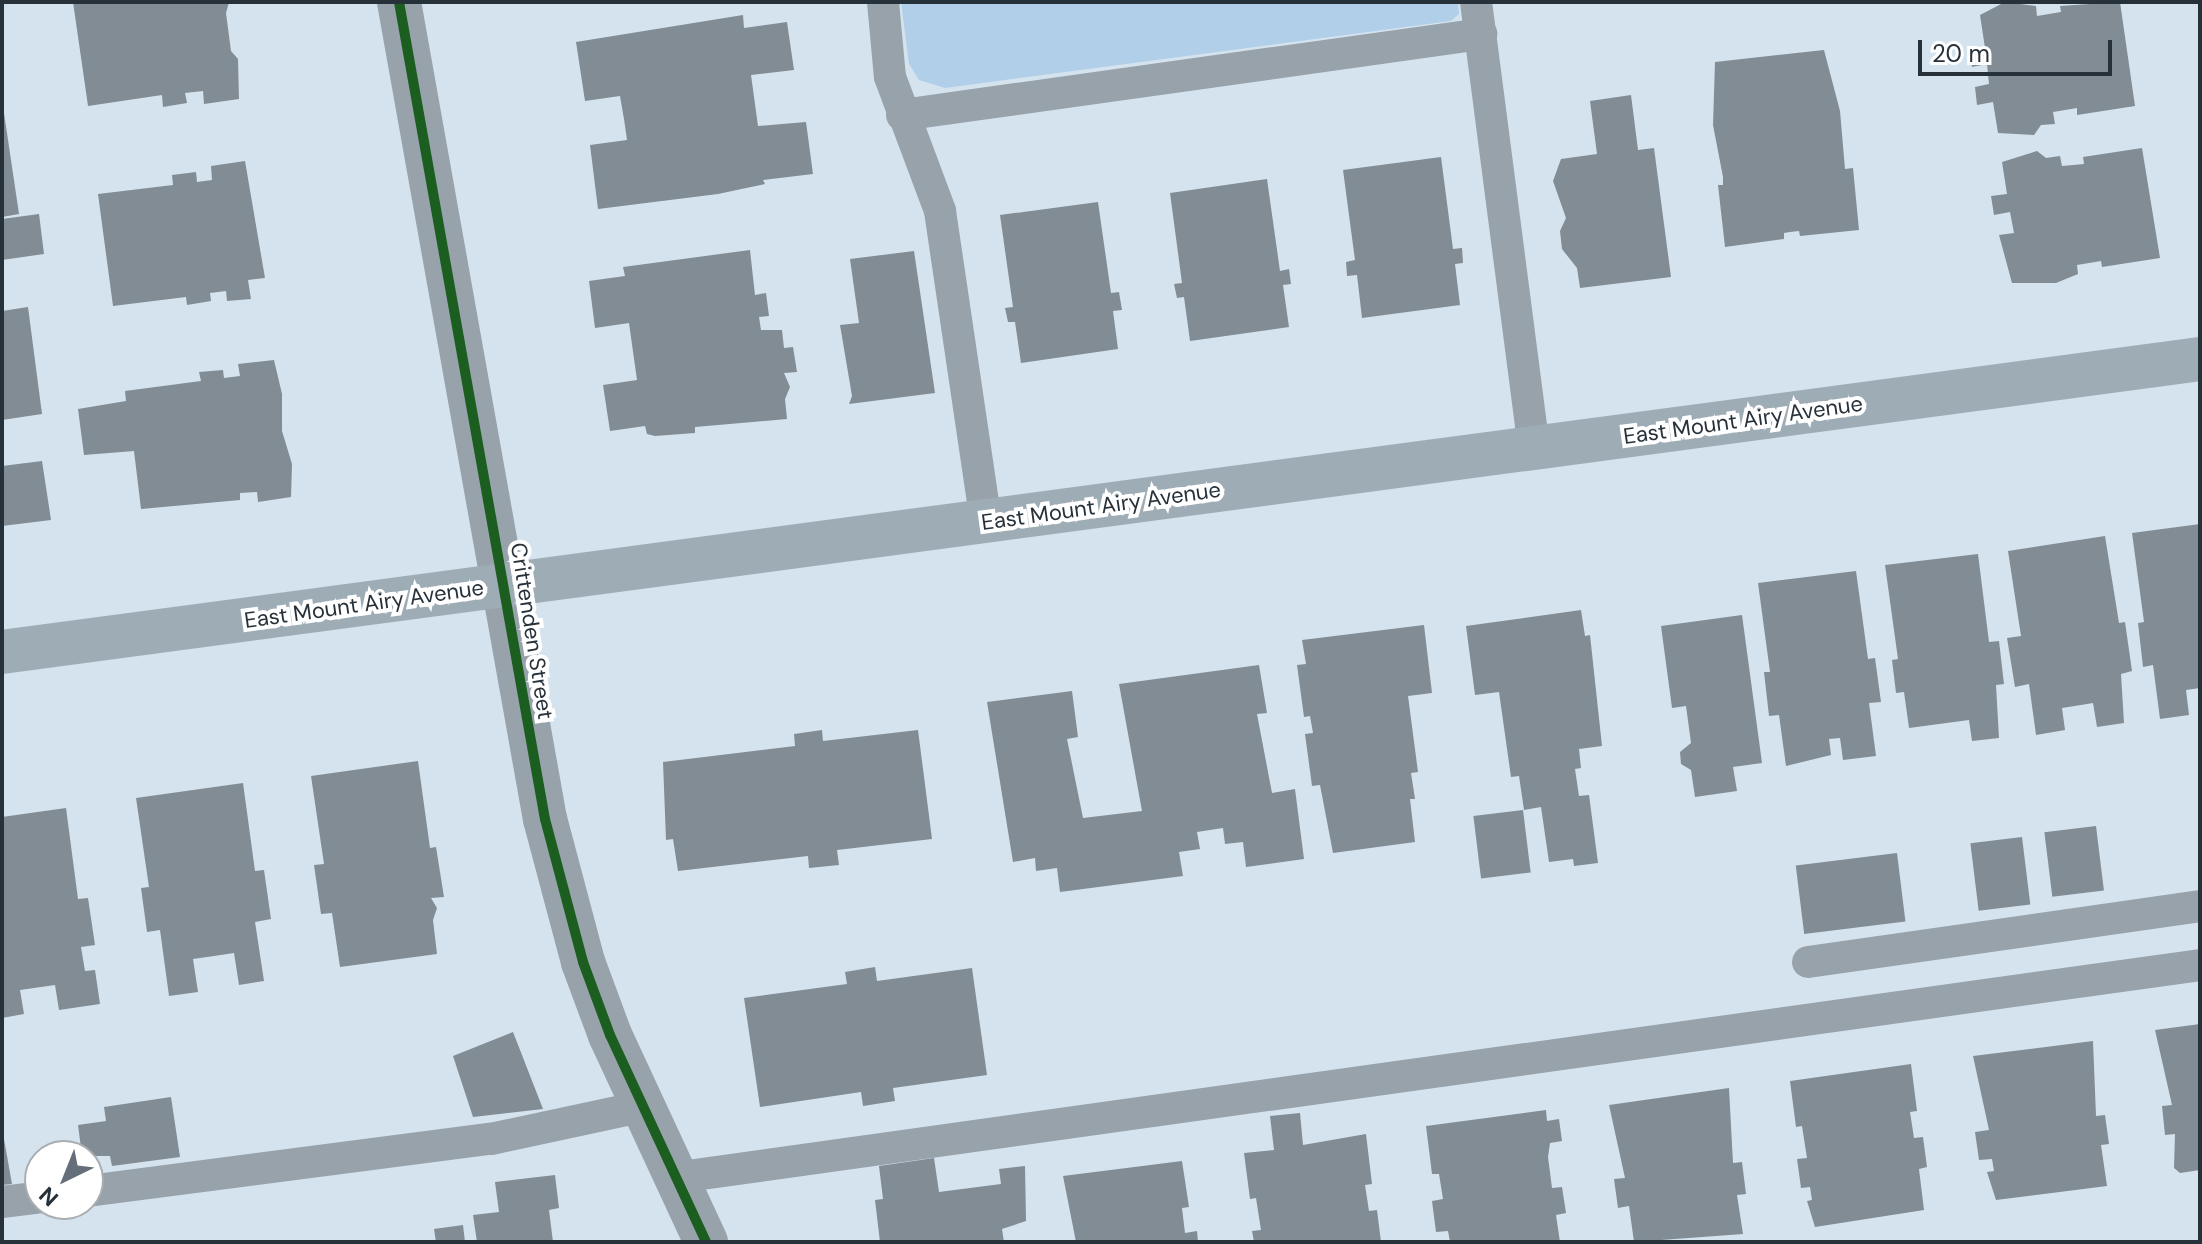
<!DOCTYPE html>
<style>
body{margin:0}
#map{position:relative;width:2202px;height:1244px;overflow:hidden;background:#d5e3ef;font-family:"DM Sans",sans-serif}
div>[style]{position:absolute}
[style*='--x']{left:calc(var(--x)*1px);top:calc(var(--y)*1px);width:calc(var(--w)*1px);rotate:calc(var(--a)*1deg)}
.green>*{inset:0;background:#b1cfe8}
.building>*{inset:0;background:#818c94;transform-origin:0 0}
.service>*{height:32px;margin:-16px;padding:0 16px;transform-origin:16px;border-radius:16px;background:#97a2ab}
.minor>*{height:44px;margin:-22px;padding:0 22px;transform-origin:22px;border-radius:22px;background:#97a2ab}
.secondary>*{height:44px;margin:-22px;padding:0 22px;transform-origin:22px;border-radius:22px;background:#9eacb6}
.cycleway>*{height:10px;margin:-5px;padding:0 5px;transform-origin:5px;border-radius:5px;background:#1b5e20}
span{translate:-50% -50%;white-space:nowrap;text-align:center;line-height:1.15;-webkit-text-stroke:8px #fff;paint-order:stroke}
.street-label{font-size:22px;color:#27313a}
.frame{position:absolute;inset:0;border:4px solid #27313a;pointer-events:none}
.north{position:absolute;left:24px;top:1140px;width:80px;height:80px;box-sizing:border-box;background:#fff;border:2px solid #a9adb0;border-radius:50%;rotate:223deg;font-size:22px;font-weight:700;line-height:32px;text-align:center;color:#27313a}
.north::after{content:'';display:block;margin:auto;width:28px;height:36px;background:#646f79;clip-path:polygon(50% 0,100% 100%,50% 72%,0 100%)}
.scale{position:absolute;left:1918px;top:40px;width:194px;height:36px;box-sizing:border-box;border:4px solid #27313a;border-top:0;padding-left:10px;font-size:24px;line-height:28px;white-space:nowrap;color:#27313a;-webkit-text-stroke:6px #fff;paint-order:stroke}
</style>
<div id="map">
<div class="green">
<i style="clip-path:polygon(901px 2px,1458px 2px,1459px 14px,1451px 21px,945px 88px,919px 80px,909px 64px)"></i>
</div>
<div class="building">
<i style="clip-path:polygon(73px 2px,229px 2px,226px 13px,231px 51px,238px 59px,239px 99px,204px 104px,203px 91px,185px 93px,187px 103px,163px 107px,162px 95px,88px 106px)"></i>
<i style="clip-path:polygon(2005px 2px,2036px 6px,2037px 16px,2061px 12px,2060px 6px,2120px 2px,2135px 106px,2077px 115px,2077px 108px,2053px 112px,2055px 124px,2041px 125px,2034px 135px,1998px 133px,1993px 102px,1977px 105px,1975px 87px,1989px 84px,1987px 64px,1972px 67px,1970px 51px,1985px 48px,1980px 15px)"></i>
<i style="clip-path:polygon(743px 15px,744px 28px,787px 22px,794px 70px,751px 75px,758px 126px,806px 122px,813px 174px,763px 180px,765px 184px,718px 194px,598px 209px,590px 145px,627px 140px,624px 119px,620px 96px,585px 101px,576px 42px)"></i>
<i style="clip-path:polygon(1824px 50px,1840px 111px,1845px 169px,1853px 168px,1859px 230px,1800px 236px,1799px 231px,1790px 232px,1784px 233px,1784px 239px,1725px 247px,1718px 185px,1723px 185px,1723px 177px,1713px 125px,1715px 62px)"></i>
<i style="clip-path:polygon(1631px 95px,1638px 150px,1654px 148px,1671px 277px,1580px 288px,1577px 268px,1562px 249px,1560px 231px,1566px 218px,1553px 181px,1561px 159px,1597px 154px,1590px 101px)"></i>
<i style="clip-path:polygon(4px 113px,19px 214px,2px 217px,2px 114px)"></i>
<i style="clip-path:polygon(2142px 148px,2160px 258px,2102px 267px,2101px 261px,2077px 265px,2078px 274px,2056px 283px,2012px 283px,1999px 235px,2014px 233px,2010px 212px,1994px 215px,1991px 196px,2007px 194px,2002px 162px,2037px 151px,2046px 158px,2060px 156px,2062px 166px,2084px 164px,2083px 157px)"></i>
<i style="clip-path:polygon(1441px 157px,1453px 249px,1462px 248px,1463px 263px,1455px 264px,1460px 305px,1362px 318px,1357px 275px,1347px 276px,1346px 262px,1355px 260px,1343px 170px)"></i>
<i style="clip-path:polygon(245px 161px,265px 278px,248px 280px,251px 299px,227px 301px,226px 291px,210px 293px,211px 301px,187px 305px,186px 297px,113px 306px,98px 194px,173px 185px,172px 175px,196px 172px,197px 182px,212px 180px,211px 166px)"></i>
<i style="clip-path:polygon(1267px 179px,1280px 271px,1289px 269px,1291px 284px,1283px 285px,1289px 327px,1190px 341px,1184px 297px,1177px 298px,1174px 284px,1182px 283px,1170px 193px)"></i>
<i style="clip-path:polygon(1098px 202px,1111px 293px,1119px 292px,1122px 310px,1113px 311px,1118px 349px,1021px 363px,1015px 322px,1008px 322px,1005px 308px,1013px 307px,1000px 215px)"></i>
<i style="clip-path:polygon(39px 214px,44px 254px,2px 260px,2px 219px)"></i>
<i style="clip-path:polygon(750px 250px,755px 295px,766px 293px,769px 316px,759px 317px,761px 330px,782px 330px,784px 348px,793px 347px,797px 372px,784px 373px,790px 387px,785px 399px,787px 419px,695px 427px,695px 433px,655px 436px,647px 434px,645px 426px,610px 431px,603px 385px,637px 380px,629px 323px,595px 328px,589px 281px,625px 276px,623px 267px)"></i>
<i style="clip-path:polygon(914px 251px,935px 393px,849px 404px,852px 396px,840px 325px,859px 323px,850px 259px)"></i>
<i style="clip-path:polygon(28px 307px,42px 414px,2px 420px,2px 311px)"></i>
<i style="clip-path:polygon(274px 360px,282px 394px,282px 431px,292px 464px,291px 497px,258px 502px,257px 492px,240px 493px,240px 500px,141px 509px,134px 451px,84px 455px,78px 409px,126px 401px,125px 391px,201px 381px,199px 372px,223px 370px,224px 378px,240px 376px,238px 364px)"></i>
<i style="clip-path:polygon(42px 461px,51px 520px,2px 526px,2px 466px)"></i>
<i style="clip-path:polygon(2200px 524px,2200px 688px,2186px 690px,2189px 715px,2160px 719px,2153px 665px,2143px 667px,2138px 623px,2144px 622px,2132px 533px)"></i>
<i style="clip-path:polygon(2105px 536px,2119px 623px,2125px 622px,2132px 671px,2121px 674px,2124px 723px,2097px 727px,2093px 703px,2081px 705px,2062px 708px,2065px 730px,2036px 735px,2029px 684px,2015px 687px,2007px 638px,2021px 636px,2008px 551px)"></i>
<i style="clip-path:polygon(1978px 554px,1989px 642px,1999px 641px,2004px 684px,1996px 685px,1999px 738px,1972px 741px,1969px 720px,1909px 728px,1904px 692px,1896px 693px,1892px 660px,1898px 659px,1885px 565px)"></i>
<i style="clip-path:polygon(1856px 571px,1868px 659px,1875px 658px,1881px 702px,1869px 703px,1876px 756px,1843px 760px,1840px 738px,1829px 739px,1831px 755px,1786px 766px,1779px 715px,1769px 716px,1764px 672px,1770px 672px,1758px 583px)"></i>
<i style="clip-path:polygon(1581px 610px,1585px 636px,1590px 635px,1602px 746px,1579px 749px,1581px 768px,1575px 769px,1579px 796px,1589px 795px,1598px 863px,1574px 866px,1573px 859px,1549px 862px,1541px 807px,1524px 810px,1519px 776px,1511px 777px,1499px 692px,1475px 695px,1466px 626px)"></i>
<i style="clip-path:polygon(1742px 615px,1762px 763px,1733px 767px,1737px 791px,1695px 797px,1691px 770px,1681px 764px,1680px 752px,1691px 743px,1686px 706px,1672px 708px,1661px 626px)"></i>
<i style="clip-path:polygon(1424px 625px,1432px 693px,1408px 696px,1418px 772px,1411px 773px,1415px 799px,1410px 799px,1415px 842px,1333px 853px,1320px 785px,1312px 786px,1305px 734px,1313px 733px,1310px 716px,1304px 717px,1297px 665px,1306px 664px,1302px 640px)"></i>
<i style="clip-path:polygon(1259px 665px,1267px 713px,1257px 714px,1272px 793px,1295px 789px,1304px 859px,1246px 867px,1243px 842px,1225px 844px,1223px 828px,1197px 832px,1200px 849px,1179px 852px,1183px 876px,1060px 892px,1057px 868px,1036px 871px,1035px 858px,1013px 862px,987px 702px,1072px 691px,1078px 737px,1067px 739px,1083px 818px,1142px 811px,1119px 684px)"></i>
<i style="clip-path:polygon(822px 730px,823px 741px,918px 730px,932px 839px,837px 850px,839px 865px,809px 868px,808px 856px,678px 871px,673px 839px,666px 840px,663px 762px,795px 746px,794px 734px)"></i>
<i style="clip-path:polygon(418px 761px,430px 848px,436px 847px,444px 897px,431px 898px,437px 908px,433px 920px,437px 954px,340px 967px,332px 913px,321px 914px,314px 865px,324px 864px,311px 776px)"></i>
<i style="clip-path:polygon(243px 783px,255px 871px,264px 870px,271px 919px,255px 922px,264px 981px,239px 985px,234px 953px,214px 956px,193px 959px,198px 992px,169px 996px,160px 930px,147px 932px,141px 888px,149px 887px,136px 798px)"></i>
<i style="clip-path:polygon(66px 808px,78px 899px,88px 898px,95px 945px,81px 947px,85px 971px,95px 970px,100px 1004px,59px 1010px,55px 985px,20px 990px,24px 1014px,2px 1018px,2px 817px)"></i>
<i style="left:1523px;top:810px;width:63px;height:50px;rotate:83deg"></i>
<i style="left:2096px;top:826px;width:65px;height:52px;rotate:83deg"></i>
<i style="left:2022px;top:837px;width:68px;height:52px;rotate:83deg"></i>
<i style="left:1897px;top:853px;width:69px;height:102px;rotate:83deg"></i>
<i style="clip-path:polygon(875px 967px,877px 981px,972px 968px,987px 1075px,893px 1088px,895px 1101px,863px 1106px,861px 1092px,760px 1107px,744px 998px,847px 984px,845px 972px)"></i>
<i style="clip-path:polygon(2200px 1024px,2200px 1170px,2180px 1173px,2174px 1168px,2175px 1134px,2165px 1135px,2162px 1106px,2172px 1105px,2155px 1030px)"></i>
<i style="clip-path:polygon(513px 1032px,543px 1109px,473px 1117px,453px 1056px)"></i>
<i style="clip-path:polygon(2093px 1041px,2096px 1116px,2105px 1115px,2109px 1144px,2101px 1145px,2107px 1186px,1996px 1200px,1987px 1172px,1994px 1171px,1992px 1159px,1979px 1160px,1975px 1132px,1989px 1130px,1973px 1056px)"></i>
<i style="clip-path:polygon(1911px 1064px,1917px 1111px,1910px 1112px,1914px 1138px,1923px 1137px,1927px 1167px,1919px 1169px,1924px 1210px,1815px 1227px,1807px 1201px,1812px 1200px,1810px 1187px,1801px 1188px,1797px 1159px,1807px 1158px,1802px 1126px,1796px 1127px,1790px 1081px)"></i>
<i style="clip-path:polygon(1729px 1088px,1733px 1163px,1742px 1162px,1746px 1194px,1737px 1195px,1743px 1234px,1634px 1242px,1629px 1206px,1618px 1208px,1614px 1179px,1625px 1178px,1609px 1105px)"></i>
<i style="clip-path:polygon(171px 1097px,180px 1157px,112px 1166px,110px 1156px,82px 1156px,78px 1125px,106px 1121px,104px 1107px)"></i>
<i style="clip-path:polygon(1546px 1110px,1547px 1121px,1559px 1119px,1562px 1141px,1550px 1143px,1548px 1157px,1552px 1188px,1562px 1187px,1566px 1213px,1556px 1215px,1560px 1242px,1450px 1242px,1448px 1231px,1436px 1232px,1432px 1201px,1443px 1199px,1439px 1174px,1432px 1174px,1426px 1126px)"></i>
<i style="clip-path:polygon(1300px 1113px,1303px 1145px,1366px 1134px,1372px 1184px,1365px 1185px,1369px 1211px,1377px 1210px,1381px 1242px,1254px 1242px,1252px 1231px,1261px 1230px,1256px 1198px,1250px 1199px,1244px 1153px,1274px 1150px,1270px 1116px)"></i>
<i style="clip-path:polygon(2px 1128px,12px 1184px,2px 1185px)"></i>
<i style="clip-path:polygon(934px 1158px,939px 1192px,1001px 1184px,999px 1169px,1025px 1166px,1026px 1221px,1002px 1229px,1004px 1242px,880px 1242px,875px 1200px,883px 1199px,879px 1166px)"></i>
<i style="clip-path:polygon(1182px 1161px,1189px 1207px,1182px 1208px,1185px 1233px,1197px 1231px,1198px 1242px,1076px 1242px,1063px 1176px)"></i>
<i style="clip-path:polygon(555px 1175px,559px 1208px,549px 1210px,553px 1242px,477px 1242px,473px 1215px,499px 1212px,495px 1182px)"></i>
<i style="clip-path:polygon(463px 1225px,465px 1242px,436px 1242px,434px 1229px)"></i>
</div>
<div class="service">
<i style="--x:883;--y:2;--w:75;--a:84.7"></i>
<i style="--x:890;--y:77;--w:143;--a:69.5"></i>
<i style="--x:940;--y:211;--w:313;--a:81.6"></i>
<i style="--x:1476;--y:2;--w:450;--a:82.6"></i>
<i style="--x:902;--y:115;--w:585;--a:-7.96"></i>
<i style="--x:1808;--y:962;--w:396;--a:-8.1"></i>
<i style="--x:673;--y:1178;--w:1542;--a:-7.94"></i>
<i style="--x:88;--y:1191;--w:406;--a:-7.4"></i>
<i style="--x:491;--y:1139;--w:152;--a:-12.1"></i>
<i style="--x:2;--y:1202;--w:38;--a:-7"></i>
</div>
<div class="minor">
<i style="--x:399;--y:2;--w:830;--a:79.87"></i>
<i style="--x:545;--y:819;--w:148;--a:75.1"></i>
<i style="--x:583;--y:962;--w:78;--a:69.7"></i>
<i style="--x:610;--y:1035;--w:228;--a:65.1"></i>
</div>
<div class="secondary">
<i style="--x:2;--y:652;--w:2217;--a:-7.59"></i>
</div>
<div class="cycleway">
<i style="--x:399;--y:2;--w:830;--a:79.87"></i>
<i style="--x:545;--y:819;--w:148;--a:75.1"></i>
<i style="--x:583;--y:962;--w:78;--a:69.7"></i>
<i style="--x:610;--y:1035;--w:228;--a:65.1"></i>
</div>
<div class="street-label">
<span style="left:1743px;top:420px;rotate:-8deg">East Mount Airy Avenue</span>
<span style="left:1101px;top:506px;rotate:-8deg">East Mount Airy Avenue</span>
<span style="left:364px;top:604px;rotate:-8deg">East Mount Airy Avenue</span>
<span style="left:532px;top:631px;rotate:81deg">Crittenden Street</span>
</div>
<div class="frame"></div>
<div class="north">N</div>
<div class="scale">20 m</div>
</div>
